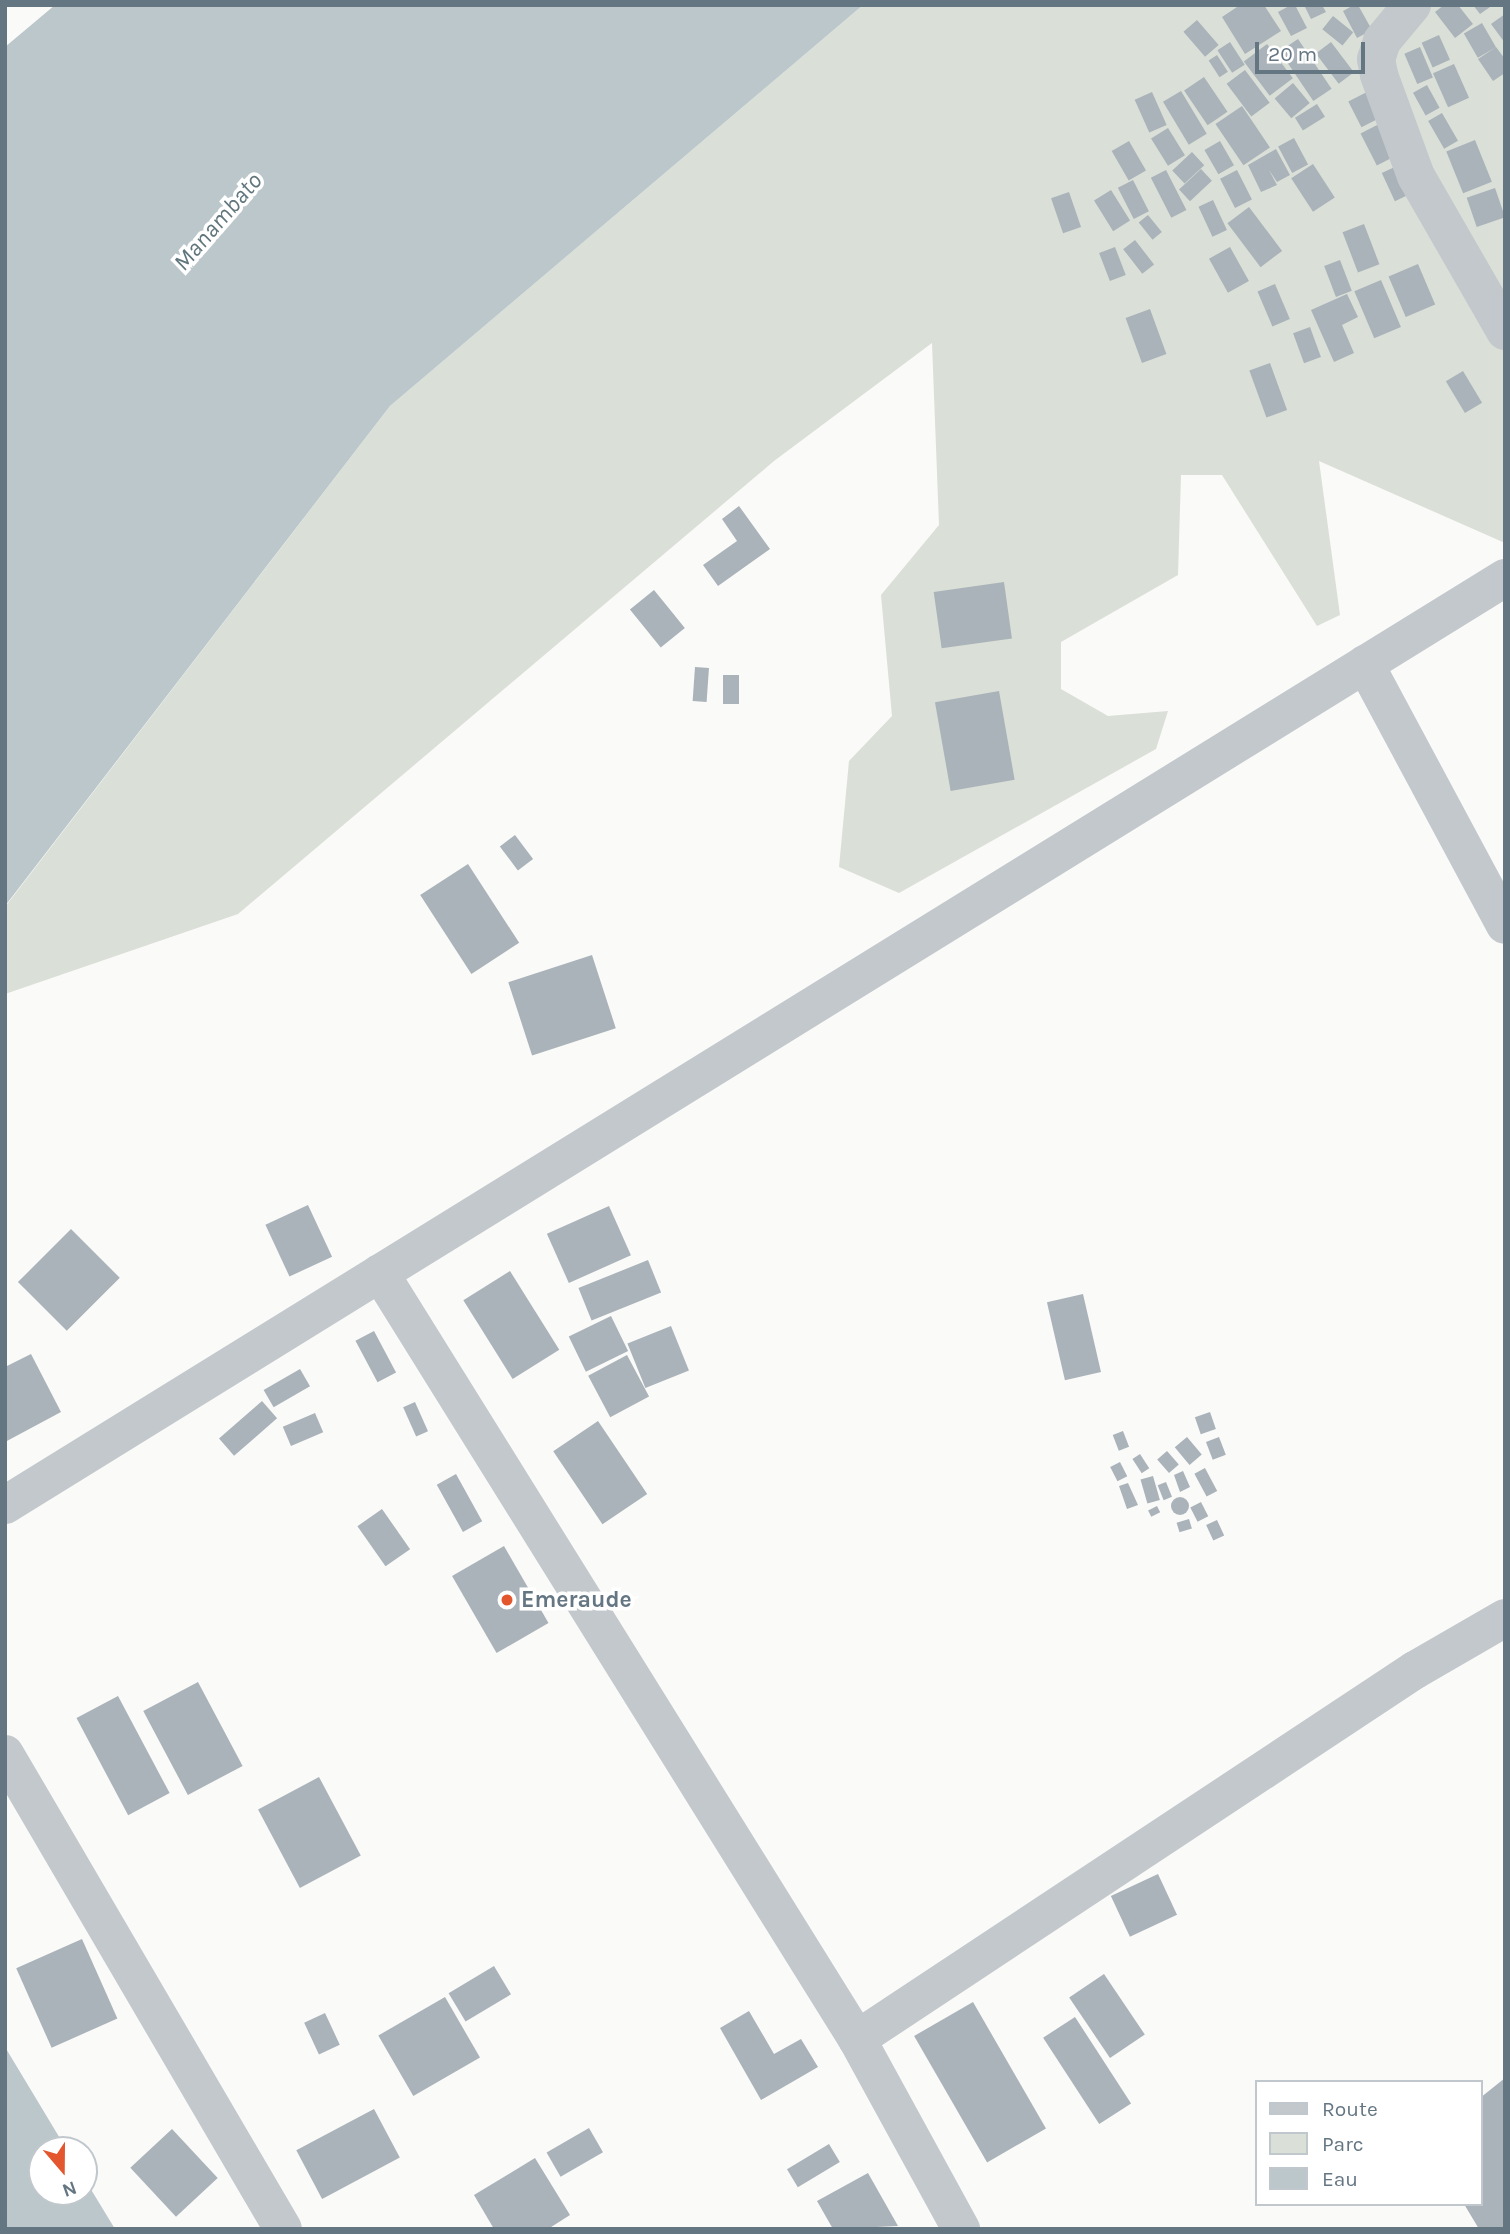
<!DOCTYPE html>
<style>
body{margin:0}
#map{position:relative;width:1510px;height:2234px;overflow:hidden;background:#fafaf8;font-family:Karla,sans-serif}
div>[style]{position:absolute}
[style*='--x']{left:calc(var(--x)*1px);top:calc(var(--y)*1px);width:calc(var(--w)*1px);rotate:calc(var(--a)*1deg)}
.green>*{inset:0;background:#dadfd7}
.water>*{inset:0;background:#bbc7cb}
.building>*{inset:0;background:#aab3b9;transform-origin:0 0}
.round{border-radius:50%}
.street>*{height:38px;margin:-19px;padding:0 19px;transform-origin:19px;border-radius:19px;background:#c3c8cc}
.dots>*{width:19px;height:19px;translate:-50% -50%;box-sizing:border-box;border:4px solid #fff;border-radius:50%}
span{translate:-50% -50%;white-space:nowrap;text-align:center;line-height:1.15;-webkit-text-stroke:7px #fff;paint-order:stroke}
.poi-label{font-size:23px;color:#657683;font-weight:700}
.left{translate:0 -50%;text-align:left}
.water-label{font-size:24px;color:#60757c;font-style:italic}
.frame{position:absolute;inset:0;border:7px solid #657683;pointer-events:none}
.legend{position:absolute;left:1255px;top:2080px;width:228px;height:126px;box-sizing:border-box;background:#fff;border:2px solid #c1c8cd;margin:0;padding:9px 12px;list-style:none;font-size:21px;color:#657683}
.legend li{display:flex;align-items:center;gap:14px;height:35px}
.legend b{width:35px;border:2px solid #c1c8cd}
.north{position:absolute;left:28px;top:2136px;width:70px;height:70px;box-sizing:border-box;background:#fff;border:2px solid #c1c8cd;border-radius:50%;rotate:160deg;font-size:19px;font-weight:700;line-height:28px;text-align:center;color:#657683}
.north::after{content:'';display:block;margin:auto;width:24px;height:32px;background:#e4572e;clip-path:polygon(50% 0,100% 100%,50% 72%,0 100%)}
.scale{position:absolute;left:1255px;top:42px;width:110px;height:32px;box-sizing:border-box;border:4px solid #657683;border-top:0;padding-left:9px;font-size:21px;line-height:24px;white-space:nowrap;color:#657683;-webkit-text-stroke:5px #fff;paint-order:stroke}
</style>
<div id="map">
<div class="green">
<i style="clip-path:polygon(863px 5px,1505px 5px,1505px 543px,1319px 461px,1340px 615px,1317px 626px,1222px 475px,1181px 475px,1178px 575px,1061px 642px,1061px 689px,1108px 716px,1168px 711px,1156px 749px,899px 893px,839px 867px,849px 761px,892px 716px,881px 595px,939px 525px,932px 343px,774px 461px,238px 914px,5px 994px,5px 907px,390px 406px)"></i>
</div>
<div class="water">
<i style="clip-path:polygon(55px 5px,863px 5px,390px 406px,5px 906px,5px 47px)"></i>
<i style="clip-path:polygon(5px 2047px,67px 2150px,42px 2150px,42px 2192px,84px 2192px,84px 2178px,115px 2229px,5px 2229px)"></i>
</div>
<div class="building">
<i style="clip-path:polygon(1240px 5px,1264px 5px,1281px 31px,1245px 54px,1222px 17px)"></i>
<i style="clip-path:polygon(1291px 5px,1295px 5px,1307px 28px,1291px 36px,1278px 12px)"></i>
<i style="clip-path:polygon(1304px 5px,1322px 5px,1326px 12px,1311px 19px)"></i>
<i style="clip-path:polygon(1354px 5px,1358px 5px,1372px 30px,1357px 38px,1343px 11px)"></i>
<i style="clip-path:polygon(1444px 5px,1458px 5px,1473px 24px,1455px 38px,1435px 12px)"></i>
<i style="clip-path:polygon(1473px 5px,1493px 5px,1480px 14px)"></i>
<i style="clip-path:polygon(1505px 14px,1505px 43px,1491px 24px)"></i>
<i style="left:1333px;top:16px;width:26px;height:17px;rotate:39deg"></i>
<i style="left:1197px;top:20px;width:33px;height:18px;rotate:49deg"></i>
<i style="left:1482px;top:23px;width:28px;height:21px;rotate:60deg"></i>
<i style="left:1439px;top:35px;width:27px;height:19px;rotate:66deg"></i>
<i style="left:1298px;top:39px;width:60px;height:22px;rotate:56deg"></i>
<i style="left:1230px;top:42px;width:27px;height:15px;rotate:57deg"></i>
<i style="left:1331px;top:42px;width:38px;height:19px;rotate:53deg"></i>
<i style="left:1267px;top:44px;width:43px;height:29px;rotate:53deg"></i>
<i style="left:1420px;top:47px;width:33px;height:17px;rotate:67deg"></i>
<i style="clip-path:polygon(1496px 47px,1505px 59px,1505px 73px,1493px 81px,1478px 59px)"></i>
<i style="left:1217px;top:55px;width:20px;height:10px;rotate:57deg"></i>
<i style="left:1454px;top:64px;width:37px;height:23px;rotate:66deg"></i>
<i style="left:1245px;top:70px;width:41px;height:23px;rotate:53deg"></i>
<i style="left:1204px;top:77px;width:42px;height:24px;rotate:56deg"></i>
<i style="left:1293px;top:83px;width:26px;height:24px;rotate:50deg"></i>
<i style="left:1427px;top:85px;width:26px;height:16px;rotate:61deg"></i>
<i style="left:1181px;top:91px;width:50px;height:21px;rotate:59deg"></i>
<i style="left:1152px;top:92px;width:36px;height:19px;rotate:66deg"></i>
<i style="left:1367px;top:92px;width:29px;height:21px;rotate:63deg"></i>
<i style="left:1317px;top:104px;width:15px;height:26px;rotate:58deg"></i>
<i style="left:1242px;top:106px;width:50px;height:32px;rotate:56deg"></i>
<i style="left:1442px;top:113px;width:32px;height:16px;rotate:60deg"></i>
<i style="left:1381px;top:123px;width:36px;height:23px;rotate:63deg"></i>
<i style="left:1168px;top:128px;width:32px;height:20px;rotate:58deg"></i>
<i style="left:1294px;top:138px;width:30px;height:18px;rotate:62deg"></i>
<i style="left:1475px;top:140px;width:45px;height:31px;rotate:68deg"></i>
<i style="left:1129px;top:141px;width:34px;height:20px;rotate:60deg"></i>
<i style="left:1220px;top:141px;width:28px;height:18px;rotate:60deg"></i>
<i style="clip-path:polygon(1276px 149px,1290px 175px,1277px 182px,1269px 170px,1277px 185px,1261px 192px,1248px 165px)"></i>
<i style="left:1192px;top:152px;width:18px;height:27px;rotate:47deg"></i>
<i style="left:1313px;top:164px;width:40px;height:26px;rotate:57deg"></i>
<i style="left:1399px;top:165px;width:31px;height:19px;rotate:65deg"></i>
<i style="left:1201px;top:169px;width:16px;height:30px;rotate:47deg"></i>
<i style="left:1166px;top:170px;width:45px;height:17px;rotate:63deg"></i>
<i style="left:1237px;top:170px;width:33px;height:19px;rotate:63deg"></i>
<i style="left:1133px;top:180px;width:35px;height:17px;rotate:63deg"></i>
<i style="left:1495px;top:188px;width:31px;height:30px;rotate:71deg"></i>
<i style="left:1111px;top:190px;width:36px;height:20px;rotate:58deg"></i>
<i style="left:1069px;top:192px;width:37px;height:19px;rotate:71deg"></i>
<i style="left:1213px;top:200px;width:33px;height:16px;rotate:65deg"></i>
<i style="left:1249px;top:207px;width:55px;height:27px;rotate:53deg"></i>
<i style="left:1148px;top:215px;width:22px;height:12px;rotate:51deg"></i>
<i style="left:1364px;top:224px;width:43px;height:23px;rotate:69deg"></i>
<i style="left:1135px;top:240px;width:31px;height:15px;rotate:52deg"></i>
<i style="left:1115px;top:247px;width:30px;height:17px;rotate:69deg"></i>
<i style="left:1230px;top:247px;width:39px;height:24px;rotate:61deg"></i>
<i style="left:1340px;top:260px;width:33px;height:17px;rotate:69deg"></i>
<i style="left:1418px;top:264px;width:44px;height:32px;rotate:67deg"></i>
<i style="left:1381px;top:280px;width:51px;height:29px;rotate:67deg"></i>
<i style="left:1275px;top:284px;width:38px;height:19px;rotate:67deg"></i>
<i style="clip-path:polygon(1347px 294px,1358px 317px,1342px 325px,1354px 353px,1334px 362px,1311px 310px)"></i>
<i style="left:1150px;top:309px;width:48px;height:26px;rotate:70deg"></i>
<i style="left:1310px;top:327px;width:32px;height:18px;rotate:70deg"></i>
<i style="left:1270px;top:363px;width:50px;height:22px;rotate:70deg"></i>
<i style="left:1463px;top:371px;width:37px;height:20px;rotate:59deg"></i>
<i style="clip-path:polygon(739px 506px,770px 549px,718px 586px,703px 565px,737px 541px,722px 519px)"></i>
<i style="left:1004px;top:582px;width:57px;height:71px;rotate:82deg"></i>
<i style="left:654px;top:590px;width:49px;height:31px;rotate:51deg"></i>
<i style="left:695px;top:667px;width:14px;height:34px;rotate:4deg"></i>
<i style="left:723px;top:675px;width:16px;height:29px"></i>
<i style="left:999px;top:691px;width:90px;height:65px;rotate:80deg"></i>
<i style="left:515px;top:835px;width:30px;height:19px;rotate:53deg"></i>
<i style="left:468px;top:864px;width:94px;height:57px;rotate:57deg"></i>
<i style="left:592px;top:955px;width:77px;height:88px;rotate:72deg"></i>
<i style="left:308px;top:1205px;width:57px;height:47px;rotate:65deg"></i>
<i style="left:609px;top:1206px;width:54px;height:68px;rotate:66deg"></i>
<i style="left:71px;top:1229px;width:69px;height:75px;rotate:45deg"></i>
<i style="left:648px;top:1260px;width:35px;height:75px;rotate:68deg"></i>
<i style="left:510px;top:1271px;width:93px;height:55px;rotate:58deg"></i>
<i style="left:1083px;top:1294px;width:80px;height:37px;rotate:77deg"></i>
<i style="left:611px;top:1316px;width:39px;height:47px;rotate:64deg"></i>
<i style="left:671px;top:1326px;width:48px;height:47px;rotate:68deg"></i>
<i style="left:374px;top:1331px;width:47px;height:21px;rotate:62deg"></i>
<i style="clip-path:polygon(31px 1354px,61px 1412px,5px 1442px,5px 1367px)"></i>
<i style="left:627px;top:1355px;width:47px;height:44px;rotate:62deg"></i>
<i style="left:300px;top:1369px;width:20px;height:42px;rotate:60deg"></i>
<i style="left:262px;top:1401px;width:23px;height:57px;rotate:49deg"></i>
<i style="left:415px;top:1402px;width:32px;height:13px;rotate:66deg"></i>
<i style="left:1210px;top:1412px;width:18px;height:16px;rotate:71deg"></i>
<i style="left:315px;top:1413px;width:21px;height:35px;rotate:67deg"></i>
<i style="left:598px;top:1421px;width:88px;height:54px;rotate:56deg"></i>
<i style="left:1123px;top:1431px;width:17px;height:11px;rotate:69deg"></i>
<i style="left:1187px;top:1437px;width:23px;height:16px;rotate:50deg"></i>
<i style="left:1219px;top:1437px;width:19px;height:14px;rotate:69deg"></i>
<i style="left:1167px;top:1451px;width:18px;height:13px;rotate:49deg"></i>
<i style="left:1140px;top:1454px;width:17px;height:9px;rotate:57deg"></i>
<i style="left:1120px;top:1462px;width:16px;height:11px;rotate:63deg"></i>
<i style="left:1205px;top:1468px;width:26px;height:12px;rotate:62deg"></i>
<i style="clip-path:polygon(1183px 1471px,1190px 1487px,1180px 1492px,1174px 1475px)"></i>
<i style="left:456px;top:1474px;width:54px;height:22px;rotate:61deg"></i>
<i style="left:1153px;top:1476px;width:25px;height:13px;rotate:74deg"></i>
<i style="left:1166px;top:1482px;width:16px;height:9px;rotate:68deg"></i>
<i style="clip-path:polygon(1128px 1483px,1138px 1505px,1127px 1509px,1119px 1486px)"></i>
<i class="round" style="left:1171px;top:1497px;width:18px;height:18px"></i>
<i style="left:1201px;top:1502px;width:16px;height:12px;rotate:63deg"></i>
<i style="left:1157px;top:1506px;width:7px;height:10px;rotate:63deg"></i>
<i style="left:382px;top:1509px;width:49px;height:30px;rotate:55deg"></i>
<i style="left:1189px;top:1519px;width:10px;height:13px;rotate:73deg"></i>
<i style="left:1217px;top:1520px;width:17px;height:12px;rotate:65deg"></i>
<i style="left:504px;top:1546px;width:89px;height:60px;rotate:60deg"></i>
<i style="left:198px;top:1682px;width:95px;height:62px;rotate:62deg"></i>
<i style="left:118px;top:1696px;width:110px;height:47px;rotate:62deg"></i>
<i style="left:319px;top:1777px;width:89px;height:69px;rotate:62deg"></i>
<i style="left:1158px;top:1874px;width:45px;height:52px;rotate:65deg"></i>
<i style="left:82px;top:1939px;width:87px;height:72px;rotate:66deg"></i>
<i style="left:494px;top:1966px;width:33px;height:53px;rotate:59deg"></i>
<i style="left:1104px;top:1974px;width:73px;height:42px;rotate:56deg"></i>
<i style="left:445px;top:1997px;width:70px;height:77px;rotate:60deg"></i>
<i style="left:973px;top:2002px;width:146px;height:68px;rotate:60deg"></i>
<i style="clip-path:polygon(749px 2011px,774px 2054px,801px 2039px,818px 2067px,761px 2100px,720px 2028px)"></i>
<i style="left:325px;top:2013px;width:35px;height:23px;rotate:65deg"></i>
<i style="left:1075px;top:2017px;width:103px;height:38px;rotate:57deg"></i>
<i style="clip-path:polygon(1505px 2078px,1505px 2229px,1479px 2229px,1464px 2204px,1480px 2204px,1480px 2098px)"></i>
<i style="left:374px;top:2109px;width:55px;height:88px;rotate:62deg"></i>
<i style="left:589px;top:2128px;width:28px;height:49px;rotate:60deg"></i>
<i style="left:172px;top:2129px;width:67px;height:57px;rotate:47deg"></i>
<i style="left:829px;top:2144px;width:21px;height:49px;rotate:59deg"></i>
<i style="clip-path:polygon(535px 2158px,570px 2215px,548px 2229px,494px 2229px,474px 2195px)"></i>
<i style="clip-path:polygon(868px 2173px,898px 2226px,833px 2229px,817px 2201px)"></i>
</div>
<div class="street">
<i style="--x:1412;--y:5;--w:47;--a:129.8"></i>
<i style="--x:1382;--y:41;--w:19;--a:108"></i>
<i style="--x:1376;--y:59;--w:16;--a:79"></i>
<i style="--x:1379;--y:75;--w:108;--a:69.9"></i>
<i style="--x:1416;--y:176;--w:179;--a:60.1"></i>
<i style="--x:1365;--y:664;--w:296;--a:61.8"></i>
<i style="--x:380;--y:1273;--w:902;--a:58.09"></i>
<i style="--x:857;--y:2039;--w:217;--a:61.3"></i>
<i style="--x:5;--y:1505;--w:1763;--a:-31.72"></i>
<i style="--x:5;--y:1754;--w:550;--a:59.66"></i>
<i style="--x:857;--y:2039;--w:669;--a:-33.48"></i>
<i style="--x:1415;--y:1670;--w:104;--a:-30"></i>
</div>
<div class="dots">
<i style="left:507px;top:1600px;background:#e4572e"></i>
</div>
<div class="poi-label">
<span class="left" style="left:521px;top:1600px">Emeraude</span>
</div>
<div class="water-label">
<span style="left:218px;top:222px;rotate:-49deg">Manambato</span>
</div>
<div class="frame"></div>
<ul class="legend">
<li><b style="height:9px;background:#c3c8cc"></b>Route</li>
<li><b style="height:19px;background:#dadfd7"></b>Parc</li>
<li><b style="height:19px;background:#bbc7cb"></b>Eau</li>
</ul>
<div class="north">N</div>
<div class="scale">20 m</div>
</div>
